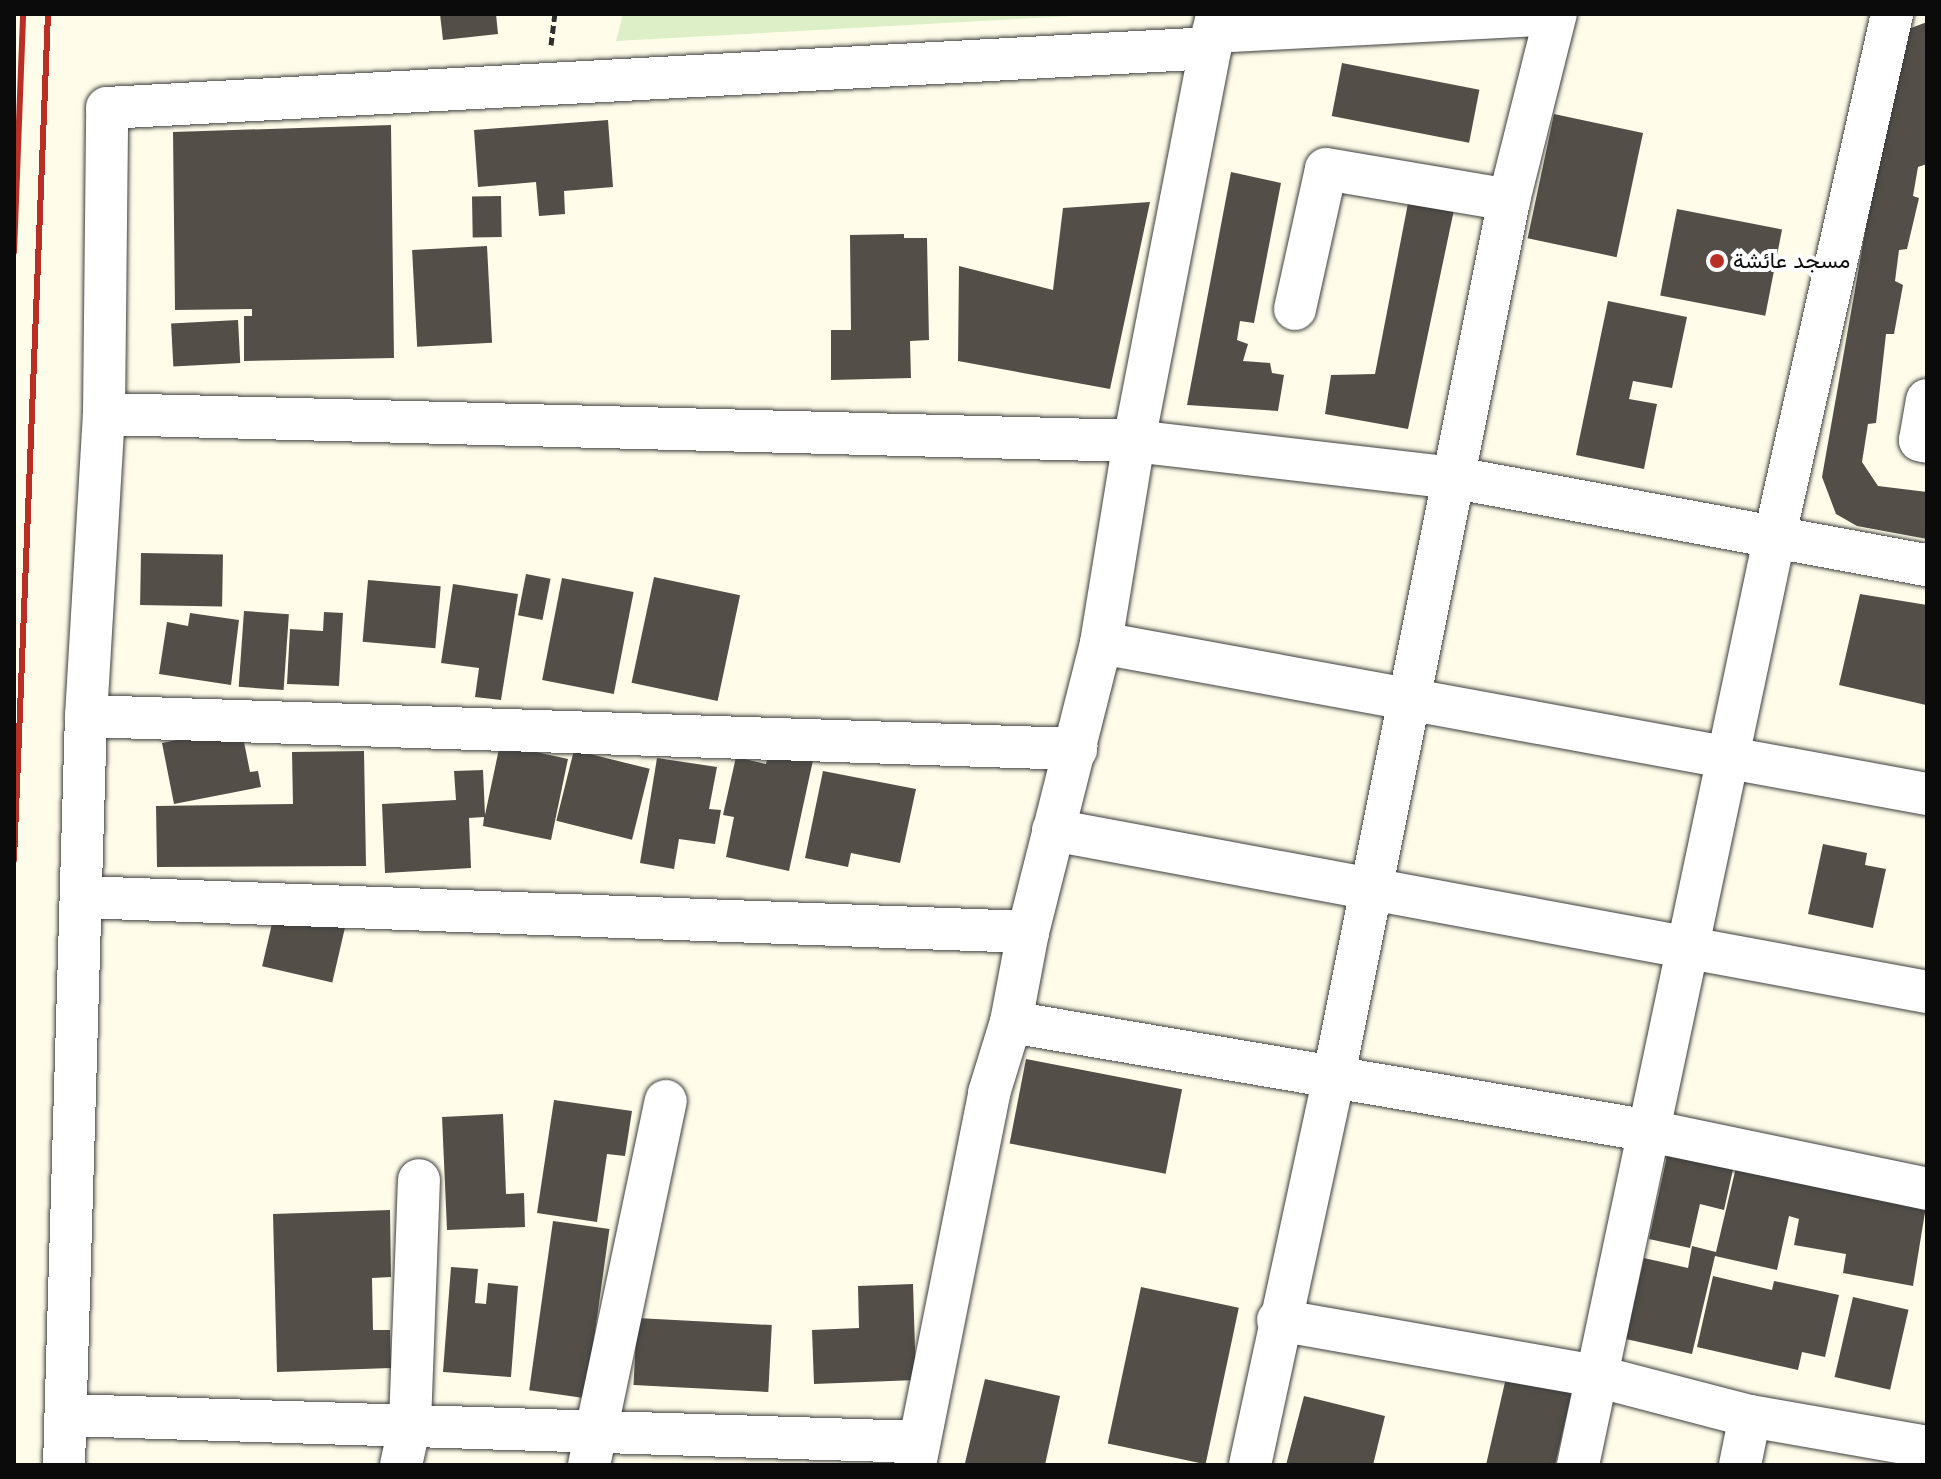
<!DOCTYPE html>
<meta charset="utf-8">
<style>
body{margin:0}
#map{position:relative;width:1941px;height:1479px;overflow:hidden;background:#fffde9;font-family:"Libre Baskerville",Vazirmatn,serif}
div>[style]{position:absolute}
[style*='--x']{left:calc(var(--x)*1px);top:calc(var(--y)*1px);width:calc(var(--w)*1px);rotate:calc(var(--a)*1deg)}
.pitch>*{inset:0;background:#dcefc6}
.building>*{inset:0;background:#534e48;transform-origin:0 0}
.path>*{height:5px;margin-top:-2.5px;transform-origin:0;background:repeating-linear-gradient(90deg,#2d2d2d 0 8px,transparent 0 12px)}
.roads{filter:drop-shadow(0 0 2px #3e3e3e) drop-shadow(0 0 2px #3e3e3e)}
.minor>*{height:42px;margin:-21px;padding:0 21px;transform-origin:21px;border-radius:21px;background:#fff}
.rail>*{height:6px;margin:-3px;padding:0 3px;transform-origin:3px;border-radius:3px;background:#b82f26}
.dots>*{width:22px;height:22px;translate:-50% -50%;box-sizing:border-box;border:4px solid #fff;border-radius:50%}
span{translate:-50% -50%;white-space:nowrap;text-align:center;line-height:1.15;-webkit-text-stroke:8px #fff;paint-order:stroke}
.poi-label{font-size:22px;color:#0b0b0b}
.left{translate:0 -50%;text-align:left}
.frame{position:absolute;inset:0;border:16px solid #0b0b0b;pointer-events:none}
</style>
<div id="map">
<div class="pitch">
<i style="clip-path:polygon(623px 14px,1109px 14px,616px 41px)"></i>
</div>
<div class="building">
<i style="clip-path:polygon(440px 14px,496px 14px,498px 34px,443px 40px)"></i>
<i style="clip-path:polygon(1927px 22px,1927px 164px,1918px 167px,1913px 196px,1919px 198px,1907px 249px,1899px 250px,1895px 281px,1903px 285px,1894px 334px,1886px 334px,1876px 423px,1868px 424px,1862px 462px,1878px 486px,1927px 492px,1927px 539px,1857px 526px,1836px 514px,1822px 477px,1898px 45px,1903px 31px)"></i>
<i style="left:1342px;top:63px;width:140px;height:54px;rotate:11deg"></i>
<i style="left:1554px;top:114px;width:91px;height:127px;rotate:12deg"></i>
<i style="clip-path:polygon(608px 120px,613px 187px,564px 191px,565px 214px,539px 216px,536px 182px,478px 187px,474px 130px)"></i>
<i style="clip-path:polygon(391px 125px,394px 358px,244px 361px,244px 316px,252px 316px,252px 309px,175px 310px,173px 132px)"></i>
<i style="clip-path:polygon(1231px 172px,1281px 183px,1254px 323px,1240px 321px,1237px 340px,1248px 344px,1243px 361px,1270px 363px,1272px 373px,1284px 375px,1278px 411px,1187px 405px)"></i>
<i style="left:501px;top:196px;width:41px;height:29px;rotate:89deg"></i>
<i style="clip-path:polygon(1409px 198px,1455px 205px,1408px 429px,1325px 414px,1331px 375px,1375px 374px)"></i>
<i style="clip-path:polygon(1150px 202px,1110px 389px,958px 361px,959px 266px,1053px 290px,1063px 208px)"></i>
<i style="left:1677px;top:209px;width:107px;height:88px;rotate:11deg"></i>
<i style="clip-path:polygon(904px 234px,904px 238px,927px 238px,929px 340px,910px 341px,911px 378px,831px 380px,831px 330px,851px 330px,850px 235px)"></i>
<i style="left:487px;top:246px;width:97px;height:75px;rotate:87deg"></i>
<i style="clip-path:polygon(1608px 301px,1687px 317px,1672px 388px,1633px 381px,1629px 399px,1657px 404px,1644px 469px,1576px 455px)"></i>
<i style="left:238px;top:320px;width:43px;height:67px;rotate:87deg"></i>
<i style="left:141px;top:553px;width:82px;height:52px;rotate:1deg"></i>
<i style="left:526px;top:574px;width:25px;height:42px;rotate:11deg"></i>
<i style="left:654px;top:577px;width:88px;height:108px;rotate:12deg"></i>
<i style="left:562px;top:578px;width:73px;height:104px;rotate:11deg"></i>
<i style="left:368px;top:580px;width:73px;height:62px;rotate:5deg"></i>
<i style="clip-path:polygon(453px 584px,518px 594px,501px 700px,475px 697px,479px 668px,441px 663px)"></i>
<i style="clip-path:polygon(1860px 594px,1927px 605px,1926px 705px,1839px 685px)"></i>
<i style="left:244px;top:611px;width:45px;height:76px;rotate:4deg"></i>
<i style="clip-path:polygon(324px 612px,343px 613px,339px 686px,287px 684px,290px 629px,323px 631px)"></i>
<i style="clip-path:polygon(190px 613px,239px 620px,231px 685px,159px 674px,167px 622px,188px 626px)"></i>
<i style="clip-path:polygon(241px 727px,250px 772px,258px 771px,261px 787px,174px 804px,162px 743px)"></i>
<i style="clip-path:polygon(771px 741px,815px 751px,789px 871px,726px 857px,734px 817px,723px 815px,736px 757px,766px 764px)"></i>
<i style="clip-path:polygon(500px 744px,568px 759px,551px 840px,483px 826px,484px 817px,469px 818px,471px 868px,385px 873px,382px 804px,456px 800px,454px 771px,483px 770px,485px 815px)"></i>
<i style="left:574px;top:750px;width:78px;height:73px;rotate:14deg"></i>
<i style="clip-path:polygon(364px 751px,366px 866px,157px 867px,156px 806px,293px 804px,292px 752px)"></i>
<i style="clip-path:polygon(657px 758px,717px 767px,709px 809px,721px 810px,715px 844px,679px 839px,674px 869px,640px 863px)"></i>
<i style="clip-path:polygon(823px 771px,916px 789px,900px 863px,851px 853px,848px 867px,805px 858px)"></i>
<i style="clip-path:polygon(1823px 844px,1867px 853px,1865px 865px,1886px 869px,1873px 928px,1808px 914px)"></i>
<i style="left:277px;top:902px;width:72px;height:66px;rotate:13deg"></i>
<i style="left:1026px;top:1059px;width:159px;height:86px;rotate:11deg"></i>
<i style="clip-path:polygon(554px 1100px,632px 1111px,625px 1156px,607px 1154px,597px 1222px,537px 1213px)"></i>
<i style="clip-path:polygon(503px 1114px,506px 1194px,524px 1193px,525px 1227px,447px 1230px,442px 1117px)"></i>
<i style="clip-path:polygon(1670px 1142px,1736px 1156px,1724px 1210px,1700px 1204px,1690px 1248px,1649px 1239px)"></i>
<i style="clip-path:polygon(1737px 1163px,1927px 1200px,1913px 1286px,1843px 1273px,1846px 1254px,1794px 1245px,1799px 1219px,1789px 1216px,1777px 1270px,1715px 1256px,1692px 1354px,1626px 1339px,1644px 1258px,1688px 1268px,1692px 1246px,1716px 1252px)"></i>
<i style="clip-path:polygon(390px 1210px,391px 1277px,372px 1278px,373px 1330px,390px 1330px,391px 1368px,277px 1372px,273px 1214px)"></i>
<i style="left:553px;top:1221px;width:57px;height:171px;rotate:8deg"></i>
<i style="clip-path:polygon(451px 1267px,478px 1269px,475px 1303px,486px 1304px,488px 1283px,518px 1286px,511px 1377px,443px 1372px)"></i>
<i style="clip-path:polygon(1713px 1276px,1772px 1290px,1774px 1281px,1839px 1295px,1825px 1357px,1802px 1352px,1798px 1370px,1697px 1347px)"></i>
<i style="clip-path:polygon(913px 1284px,916px 1380px,814px 1384px,812px 1330px,859px 1328px,858px 1286px)"></i>
<i style="left:1141px;top:1287px;width:100px;height:160px;rotate:12deg"></i>
<i style="left:1853px;top:1297px;width:57px;height:82px;rotate:13deg"></i>
<i style="left:637px;top:1318px;width:135px;height:67px;rotate:3deg"></i>
<i style="clip-path:polygon(1508px 1369px,1574px 1383px,1555px 1465px,1486px 1465px)"></i>
<i style="clip-path:polygon(985px 1379px,1060px 1396px,1045px 1465px,965px 1463px)"></i>
<i style="clip-path:polygon(1304px 1396px,1385px 1416px,1373px 1465px,1286px 1465px)"></i>
</div>
<div class="path">
<i style="--x:551;--y:45;--w:31;--a:-83"></i>
</div>
<div class="roads">
<div class="minor">
<i style="--x:1213;--y:32;--w:343;--a:-3"></i>
<i style="--x:1295;--y:309;--w:143;--a:-77.5"></i>
<i style="--x:1326;--y:169;--w:186;--a:9.6"></i>
<i style="--x:1927;--y:400;--w:41;--a:99.9"></i>
<i style="--x:1920;--y:440;--w:7;--a:16"></i>
<i style="--x:104;--y:414;--w:306;--a:-89.4"></i>
<i style="--x:107;--y:108;--w:1105;--a:-3.11"></i>
<i style="--x:1101;--y:643;--w:840;--a:10.36"></i>
<i style="--x:86;--y:716;--w:991;--a:1.91"></i>
<i style="--x:1053;--y:830;--w:889;--a:10.5"></i>
<i style="--x:82;--y:897;--w:947;--a:2.12"></i>
<i style="--x:1011;--y:1022;--w:648;--a:9.68"></i>
<i style="--x:1650;--y:1131;--w:283;--a:11.8"></i>
<i style="--x:1278;--y:1320;--w:323;--a:10"></i>
<i style="--x:1596;--y:1376;--w:159;--a:14.6"></i>
<i style="--x:1750;--y:1416;--w:180;--a:9.9"></i>
<i style="--x:66;--y:1415;--w:853;--a:1.81"></i>
<i style="--x:64;--y:1465;--w:749;--a:-88.32"></i>
<i style="--x:86;--y:716;--w:303;--a:-86.6"></i>
<i style="--x:104;--y:414;--w:1030;--a:1.5"></i>
<i style="--x:1134;--y:441;--w:324;--a:6.6"></i>
<i style="--x:1456;--y:478;--w:479;--a:10.5"></i>
<i style="--x:401;--y:1465;--w:42;--a:-77.6"></i>
<i style="--x:410;--y:1424;--w:244;--a:-87.9"></i>
<i style="--x:589;--y:1465;--w:372;--a:-78.1"></i>
<i style="--x:915;--y:1465;--w:379;--a:-78.7"></i>
<i style="--x:989;--y:1093;--w:74;--a:-72.8"></i>
<i style="--x:1011;--y:1022;--w:92;--a:-79.3"></i>
<i style="--x:1028;--y:932;--w:298;--a:-75.8"></i>
<i style="--x:1101;--y:643;--w:205;--a:-80.7"></i>
<i style="--x:1134;--y:441;--w:435;--a:-79"></i>
<i style="--x:1250;--y:1465;--w:394;--a:-77.8"></i>
<i style="--x:1333;--y:1080;--w:897;--a:-78.69"></i>
<i style="--x:1509;--y:200;--w:189;--a:-75.9"></i>
<i style="--x:1578;--y:1465;--w:951;--a:-78.04"></i>
<i style="--x:1775;--y:535;--w:534;--a:-77.34"></i>
<i style="--x:1740;--y:1465;--w:50;--a:-78.5"></i>
</div>
</div>
<div class="rail">
<i style="--x:14;--y:252;--w:238;--a:-87.8"></i>
<i style="--x:14;--y:860;--w:847;--a:-87.7"></i>
</div>
<div class="dots">
<i style="left:1717px;top:261px;background:#b82f26"></i>
</div>
<div class="poi-label">
<span class="left" style="left:1733px;top:261px">مسجد عائشة</span>
</div>
<div class="frame"></div>
</div>
